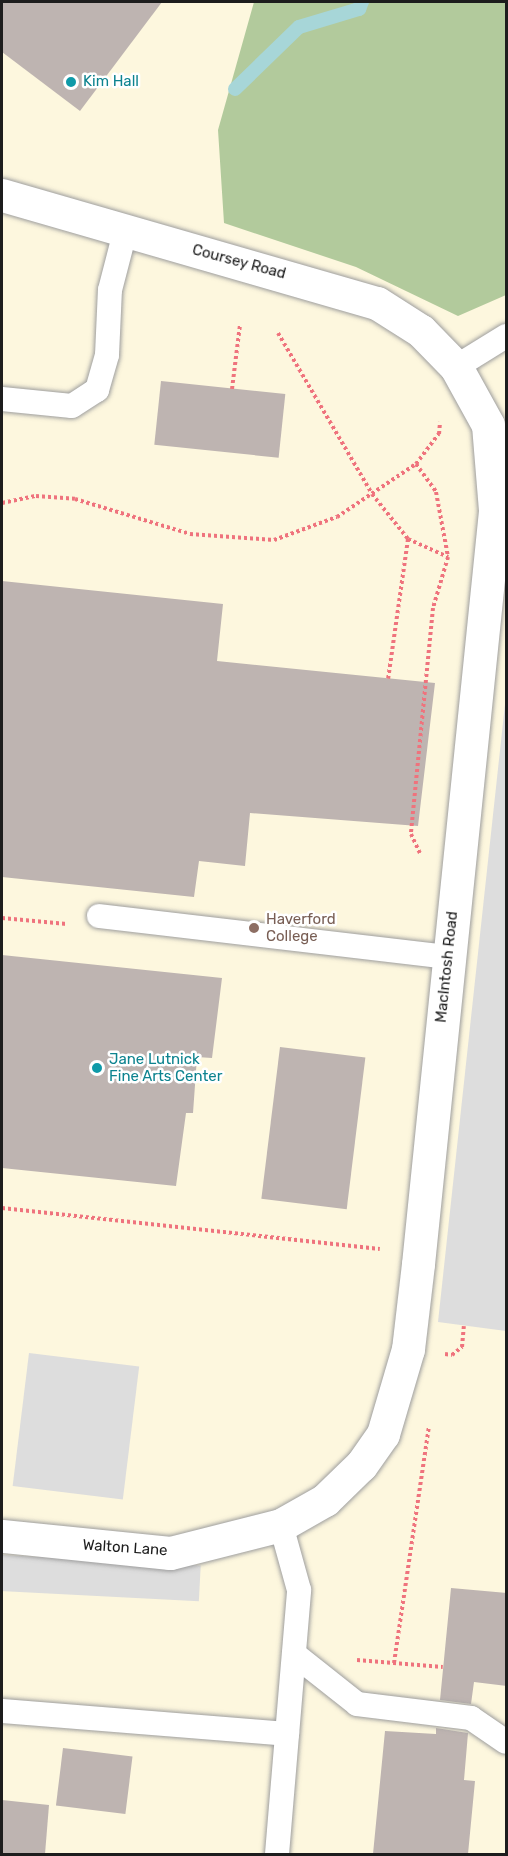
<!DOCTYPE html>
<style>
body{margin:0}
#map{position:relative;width:508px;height:1856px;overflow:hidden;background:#eee9e4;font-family:Rubik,sans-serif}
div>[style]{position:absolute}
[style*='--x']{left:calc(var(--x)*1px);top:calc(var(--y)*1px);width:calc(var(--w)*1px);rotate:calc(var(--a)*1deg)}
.education>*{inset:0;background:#fdf7de;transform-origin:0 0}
.forest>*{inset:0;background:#b2ca9c}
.parking>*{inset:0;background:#ddd;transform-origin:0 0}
.stream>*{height:14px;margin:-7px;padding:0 7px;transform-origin:7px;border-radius:7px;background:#a7d6d8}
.building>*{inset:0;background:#beb4b1;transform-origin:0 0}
.path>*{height:4px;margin-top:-2px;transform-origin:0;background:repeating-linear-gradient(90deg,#ef737d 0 3px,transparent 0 6px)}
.roads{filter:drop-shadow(0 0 2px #9e9e9e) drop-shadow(0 0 2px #9e9e9e)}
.service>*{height:24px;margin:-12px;padding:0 12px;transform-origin:12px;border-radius:12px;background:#fff}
.minor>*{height:33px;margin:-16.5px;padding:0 16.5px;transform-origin:16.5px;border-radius:16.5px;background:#fff}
.dots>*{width:16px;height:16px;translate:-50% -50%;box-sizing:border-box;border:3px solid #fff;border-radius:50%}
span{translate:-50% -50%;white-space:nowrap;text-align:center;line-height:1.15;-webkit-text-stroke:5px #fff;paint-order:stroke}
.culture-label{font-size:15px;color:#0d838f}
.left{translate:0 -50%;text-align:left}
.street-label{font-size:15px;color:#1d1d1d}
.education-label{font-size:15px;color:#785e54}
.frame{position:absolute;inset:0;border:3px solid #1d1d1d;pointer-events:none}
</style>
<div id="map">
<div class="education">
<i style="left:2px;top:2px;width:504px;height:1852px"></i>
</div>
<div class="forest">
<i style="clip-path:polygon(254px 2px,506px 2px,506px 295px,458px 316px,356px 267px,224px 223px,218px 130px)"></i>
</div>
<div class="parking">
<i style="clip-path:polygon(506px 695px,506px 1331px,438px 1322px)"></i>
<i style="left:29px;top:1353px;width:111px;height:134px;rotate:7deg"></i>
<i style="left:2px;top:1555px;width:199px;height:36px;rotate:3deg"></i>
</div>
<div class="stream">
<i style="--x:235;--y:89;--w:89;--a:-44.1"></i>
<i style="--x:299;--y:27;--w:63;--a:-16.7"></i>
<i style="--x:359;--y:9;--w:8;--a:-67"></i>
</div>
<div class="building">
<i style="clip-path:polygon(2px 2px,162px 2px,80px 111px,2px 52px)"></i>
<i style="left:161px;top:381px;width:125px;height:64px;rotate:6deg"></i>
<i style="clip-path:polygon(2px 581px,223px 604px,217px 661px,435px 683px,418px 826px,250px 813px,245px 866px,199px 861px,194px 897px,2px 877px)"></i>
<i style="clip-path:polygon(2px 955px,222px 978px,212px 1058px,197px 1057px,193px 1113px,186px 1113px,176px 1186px,2px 1168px)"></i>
<i style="left:280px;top:1047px;width:86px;height:153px;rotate:7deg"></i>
<i style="clip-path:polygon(451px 1588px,507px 1593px,507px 1686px,474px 1682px,471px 1704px,440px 1700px)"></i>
<i style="clip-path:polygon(436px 1728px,468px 1733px,464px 1780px,475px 1781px,468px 1854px,373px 1854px,385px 1731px,436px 1734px)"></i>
<i style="left:63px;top:1748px;width:70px;height:58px;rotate:7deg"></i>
<i style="clip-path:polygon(2px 1800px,49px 1805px,45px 1854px,2px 1854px)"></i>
</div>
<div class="path">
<i style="--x:278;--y:333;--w:186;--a:59.7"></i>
<i style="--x:372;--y:494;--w:58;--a:51.3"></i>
<i style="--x:408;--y:539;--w:141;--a:98.1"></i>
<i style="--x:232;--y:389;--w:64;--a:-82.9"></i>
<i style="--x:416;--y:464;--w:34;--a:54"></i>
<i style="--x:436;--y:492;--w:66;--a:79.5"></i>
<i style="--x:448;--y:557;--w:53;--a:106.4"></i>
<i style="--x:433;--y:608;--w:227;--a:95.6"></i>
<i style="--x:411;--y:834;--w:21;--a:65"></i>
<i style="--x:2;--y:503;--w:35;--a:-12"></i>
<i style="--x:36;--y:496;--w:39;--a:4"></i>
<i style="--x:75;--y:499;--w:120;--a:16.9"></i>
<i style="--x:190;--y:534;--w:84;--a:4.1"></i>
<i style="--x:274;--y:540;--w:67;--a:-20.1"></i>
<i style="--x:337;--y:517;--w:95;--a:-33.9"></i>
<i style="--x:416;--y:464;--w:38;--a:-53"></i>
<i style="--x:439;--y:434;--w:12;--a:-85"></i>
<i style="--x:408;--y:539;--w:44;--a:24.2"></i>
<i style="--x:2;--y:918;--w:65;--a:5.3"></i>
<i style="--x:2;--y:1208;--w:380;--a:6.2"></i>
<i style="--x:445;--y:1354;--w:7;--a:8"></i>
<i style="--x:452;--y:1355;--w:13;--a:-39"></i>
<i style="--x:462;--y:1347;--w:21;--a:-85"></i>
<i style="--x:357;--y:1660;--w:86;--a:4.7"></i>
<i style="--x:394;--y:1663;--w:239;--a:-81.6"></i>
</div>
<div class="roads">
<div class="service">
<i style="--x:456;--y:367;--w:59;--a:-31.8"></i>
<i style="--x:2;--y:399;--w:70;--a:5.7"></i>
<i style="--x:72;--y:406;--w:30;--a:-33"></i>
<i style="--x:97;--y:390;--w:36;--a:-74"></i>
<i style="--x:107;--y:355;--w:65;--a:-87.4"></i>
<i style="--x:110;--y:290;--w:60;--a:-75.5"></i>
<i style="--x:99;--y:916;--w:351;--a:6.7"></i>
<i style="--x:294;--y:1654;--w:80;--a:38.4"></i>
<i style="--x:357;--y:1704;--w:115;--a:7"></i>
<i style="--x:471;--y:1718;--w:42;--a:34.4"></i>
<i style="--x:2;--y:1711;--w:286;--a:4.6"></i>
<i style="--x:277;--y:1854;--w:265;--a:-85.2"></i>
<i style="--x:299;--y:1590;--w:67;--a:-105.5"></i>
</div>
<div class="minor">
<i style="--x:2;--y:195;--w:390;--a:16.1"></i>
<i style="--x:377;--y:303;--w:52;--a:32.5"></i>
<i style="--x:421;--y:331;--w:50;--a:45.8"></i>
<i style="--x:456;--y:367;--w:66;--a:61.1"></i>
<i style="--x:488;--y:425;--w:86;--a:85.3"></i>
<i style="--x:495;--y:511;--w:757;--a:95.84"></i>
<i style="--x:418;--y:1264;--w:86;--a:96.7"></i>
<i style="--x:408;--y:1349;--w:89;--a:106.4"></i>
<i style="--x:383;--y:1434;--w:38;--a:125"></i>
<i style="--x:361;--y:1465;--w:50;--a:135.8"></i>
<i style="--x:325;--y:1500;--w:51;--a:150.4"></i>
<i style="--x:281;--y:1525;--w:114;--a:165.8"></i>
<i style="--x:170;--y:1553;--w:169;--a:-174.2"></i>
</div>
</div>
<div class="dots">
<i style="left:71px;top:82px;background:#0f9aa8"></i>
<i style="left:254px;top:928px;background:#8d6e63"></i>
<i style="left:97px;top:1068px;background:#0f9aa8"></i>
</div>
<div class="culture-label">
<span class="left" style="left:83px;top:82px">Kim Hall</span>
<span class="left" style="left:109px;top:1068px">Jane Lutnick<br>Fine Arts Center</span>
</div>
<div class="street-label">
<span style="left:239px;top:262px;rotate:15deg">Coursey Road</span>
<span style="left:447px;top:967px;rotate:-84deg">MacIntosh Road</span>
<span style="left:125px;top:1548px;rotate:4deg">Walton Lane</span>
</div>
<div class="education-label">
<span class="left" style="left:266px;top:928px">Haverford<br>College</span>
</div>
<div class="frame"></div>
</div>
